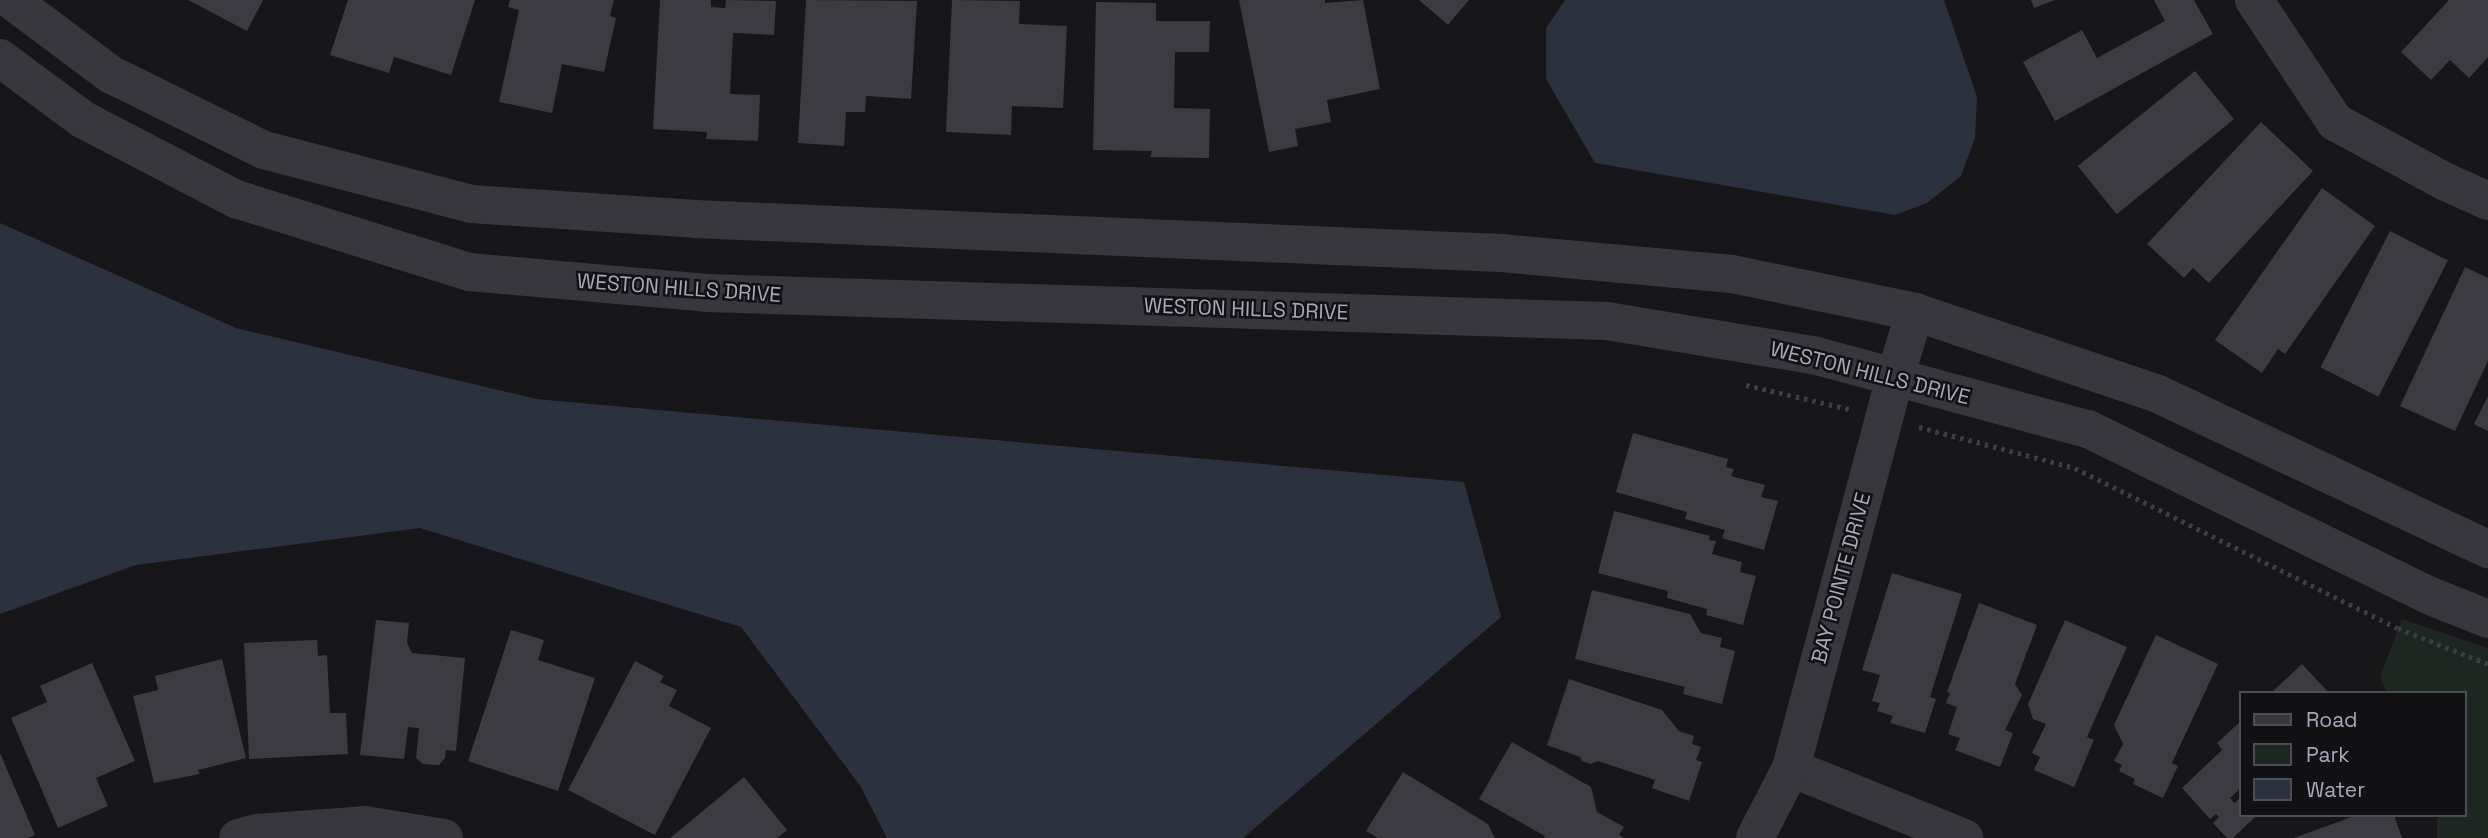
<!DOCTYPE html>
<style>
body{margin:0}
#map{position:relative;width:2488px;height:838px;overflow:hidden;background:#171619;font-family:"Space Grotesk",sans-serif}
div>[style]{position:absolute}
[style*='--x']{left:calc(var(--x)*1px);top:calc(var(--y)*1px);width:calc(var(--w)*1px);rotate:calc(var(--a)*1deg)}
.green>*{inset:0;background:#1e2721}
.water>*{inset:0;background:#2b313e}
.building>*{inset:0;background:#3c3b41;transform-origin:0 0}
.path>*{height:4.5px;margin-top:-2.25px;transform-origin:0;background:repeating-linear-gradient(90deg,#3d3d45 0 3.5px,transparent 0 8.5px)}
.minor>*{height:38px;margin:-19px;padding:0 19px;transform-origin:19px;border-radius:19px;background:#38373e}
span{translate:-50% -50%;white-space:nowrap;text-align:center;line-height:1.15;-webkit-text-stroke:5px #121114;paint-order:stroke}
.street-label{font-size:21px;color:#a7a8ba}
.legend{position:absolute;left:2239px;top:691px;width:228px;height:126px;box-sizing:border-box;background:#121114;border:2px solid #4e4d56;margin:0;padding:9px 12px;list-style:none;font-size:21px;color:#a7a8ba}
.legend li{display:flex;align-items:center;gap:14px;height:35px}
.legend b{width:35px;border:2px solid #4e4d56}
</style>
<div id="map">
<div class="green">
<i style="clip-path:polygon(2402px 619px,2488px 648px,2488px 838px,2437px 838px,2437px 815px,2465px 815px,2465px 693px,2387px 693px,2380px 677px)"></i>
</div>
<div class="water">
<i style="clip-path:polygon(1565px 0,1944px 0,1977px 97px,1975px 138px,1961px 176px,1927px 203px,1895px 215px,1595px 163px,1546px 79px,1546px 28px)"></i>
<i style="clip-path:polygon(0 223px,236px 328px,536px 399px,1464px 482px,1501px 617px,1243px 838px,887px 838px,861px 787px,741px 627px,420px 528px,136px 565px,0 614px)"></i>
</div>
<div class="building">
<i style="clip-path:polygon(188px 0,263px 0,247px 31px)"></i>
<i style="clip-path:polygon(348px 0,475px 0,451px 75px,394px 57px,389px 73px,330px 55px)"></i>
<i style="clip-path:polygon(510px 0,614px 0,610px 16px,616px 18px,604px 72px,562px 64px,552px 113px,499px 102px,519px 10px,508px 7px)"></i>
<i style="clip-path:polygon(660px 0,711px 0,711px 7px,725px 8px,726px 0,776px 1px,774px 35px,733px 33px,730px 94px,760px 95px,758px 141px,706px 139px,707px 132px,653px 129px)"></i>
<i style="clip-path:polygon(806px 0,917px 1px,911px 99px,866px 96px,865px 112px,846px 112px,844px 146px,798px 143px)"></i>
<i style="clip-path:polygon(952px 0,1020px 1px,1019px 24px,1067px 26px,1063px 108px,1012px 106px,1011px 135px,946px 132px)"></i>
<i style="clip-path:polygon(1239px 0,1325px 0,1325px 3px,1363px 0,1380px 89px,1327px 100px,1331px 122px,1295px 129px,1298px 146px,1269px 152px)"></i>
<i style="clip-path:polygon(1419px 0,1469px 0,1448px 25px)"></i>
<i style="clip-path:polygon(2031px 0,2055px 0,2034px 8px)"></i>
<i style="clip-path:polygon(2154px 0,2194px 0,2213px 34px,2055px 121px,2023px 62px,2082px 30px,2097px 58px,2165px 21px)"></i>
<i style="clip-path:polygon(2449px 0,2488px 0,2488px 57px,2469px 78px,2450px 60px,2431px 80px,2401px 52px)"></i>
<i style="clip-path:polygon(1096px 2px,1156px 3px,1156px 21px,1210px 21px,1209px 52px,1175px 52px,1174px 108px,1210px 109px,1209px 158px,1150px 157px,1152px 151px,1093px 150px)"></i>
<i style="left:2195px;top:71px;width:62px;height:151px;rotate:51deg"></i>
<i style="clip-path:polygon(2261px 122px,2313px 171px,2209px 283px,2193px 268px,2184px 278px,2147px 244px)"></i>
<i style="clip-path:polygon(2322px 188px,2375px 226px,2285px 354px,2278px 349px,2262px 373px,2215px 340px)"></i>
<i style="left:2390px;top:231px;width:65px;height:153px;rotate:27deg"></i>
<i style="clip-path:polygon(2465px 267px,2488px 278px,2488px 361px,2455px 431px,2400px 406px)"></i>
<i style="clip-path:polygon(2488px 396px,2488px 431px,2474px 424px)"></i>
<i style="clip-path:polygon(1633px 433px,1728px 459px,1726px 467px,1734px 469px,1731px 476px,1765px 485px,1761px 497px,1778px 501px,1764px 550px,1722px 538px,1725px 530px,1685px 519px,1687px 512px,1616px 492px)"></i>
<i style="clip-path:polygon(1614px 511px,1710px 536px,1709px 540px,1716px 541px,1712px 554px,1742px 562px,1740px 572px,1756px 576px,1743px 625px,1706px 615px,1707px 609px,1667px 598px,1668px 591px,1598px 573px)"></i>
<i style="clip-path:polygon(1892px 573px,1962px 594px,1930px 697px,1936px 699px,1925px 733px,1890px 723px,1893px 716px,1877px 711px,1880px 703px,1872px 701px,1880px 675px,1862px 670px)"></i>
<i style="clip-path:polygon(1592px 590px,1690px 614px,1701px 633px,1722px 638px,1720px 647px,1735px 651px,1722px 704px,1683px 694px,1685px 687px,1575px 659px)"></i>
<i style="clip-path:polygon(1979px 603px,2037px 625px,2015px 684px,2022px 695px,2005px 730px,2013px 733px,2000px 767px,1955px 750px,1960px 738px,1948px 734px,1957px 707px,1946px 703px,1950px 693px,1947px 692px)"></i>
<i style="clip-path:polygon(376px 620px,409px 623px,407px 643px,412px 653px,465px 658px,456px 751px,446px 750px,445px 758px,439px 765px,423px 764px,416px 758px,419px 728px,408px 727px,404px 759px,360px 755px)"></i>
<i style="clip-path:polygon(2065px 620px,2127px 647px,2087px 737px,2094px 740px,2074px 787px,2034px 770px,2040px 757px,2032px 753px,2046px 724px,2033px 719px,2028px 704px)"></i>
<i style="clip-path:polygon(511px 630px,544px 640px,538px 660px,595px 678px,558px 791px,468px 761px)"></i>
<i style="clip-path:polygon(2156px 635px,2218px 664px,2172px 763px,2178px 766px,2163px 798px,2133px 784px,2135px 779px,2119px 771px,2122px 765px,2114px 761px,2123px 744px,2114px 725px)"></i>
<i style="clip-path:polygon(317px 640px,318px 656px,327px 655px,330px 713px,346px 713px,348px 754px,249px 759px,244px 643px)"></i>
<i style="clip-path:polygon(222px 659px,246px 758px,198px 770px,200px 774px,154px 783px,133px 696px,158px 690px,155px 676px)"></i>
<i style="clip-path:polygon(635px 661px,664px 676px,660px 682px,677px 690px,669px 706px,711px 728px,655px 835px,568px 790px)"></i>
<i style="clip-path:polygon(92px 663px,135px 761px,96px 778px,108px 806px,58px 828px,11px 718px,47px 702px,40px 686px)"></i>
<i style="clip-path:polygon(2302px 664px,2329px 693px,2271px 693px)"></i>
<i style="clip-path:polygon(1569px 679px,1662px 710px,1679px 731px,1694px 736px,1692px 744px,1701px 747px,1696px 760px,1702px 762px,1689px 801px,1652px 788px,1655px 780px,1598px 761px,1591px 764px,1582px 761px,1580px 757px,1547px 745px)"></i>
<i style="clip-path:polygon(2241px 721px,2241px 780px,2238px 791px,2230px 798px,2235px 803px,2241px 796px,2241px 815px,2257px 815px,2233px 838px,2227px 838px,2213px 823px,2219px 817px,2216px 814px,2210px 819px,2182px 788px,2222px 750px,2217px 743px)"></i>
<i style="clip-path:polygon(1512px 742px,1591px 787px,1597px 812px,1624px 827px,1619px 835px,1624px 838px,1544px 838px,1545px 836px,1479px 799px)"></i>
<i style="clip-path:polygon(0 753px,35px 835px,28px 838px,0 838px)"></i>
<i style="clip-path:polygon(1403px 772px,1488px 824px,1495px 838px,1378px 838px,1366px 831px)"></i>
<i style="clip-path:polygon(744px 777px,787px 830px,777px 838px,670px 838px)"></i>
<i style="clip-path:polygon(2357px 815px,2394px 815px,2402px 838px,2294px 838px)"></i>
</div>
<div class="path">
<i style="--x:1746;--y:385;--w:106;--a:13.1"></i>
<i style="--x:1919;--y:427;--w:161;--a:14.7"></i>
<i style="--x:2075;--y:468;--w:360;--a:26.4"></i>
<i style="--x:2398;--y:628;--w:97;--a:21.8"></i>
</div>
<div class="minor">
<i style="--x:11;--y:0;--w:124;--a:36.8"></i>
<i style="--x:110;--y:74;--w:172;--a:26.3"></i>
<i style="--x:264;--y:150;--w:214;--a:14.6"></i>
<i style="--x:471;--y:204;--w:225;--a:3.8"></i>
<i style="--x:695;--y:219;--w:807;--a:2.42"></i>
<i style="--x:1501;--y:253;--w:232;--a:5.2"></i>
<i style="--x:1732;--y:274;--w:187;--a:11.7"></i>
<i style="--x:1915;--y:312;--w:256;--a:18.6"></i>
<i style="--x:2158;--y:394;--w:365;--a:25.2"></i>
<i style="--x:2254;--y:0;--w:146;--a:56.4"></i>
<i style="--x:2335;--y:122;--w:126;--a:28.4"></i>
<i style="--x:2446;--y:182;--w:46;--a:24.3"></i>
<i style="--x:0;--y:58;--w:102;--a:36.6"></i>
<i style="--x:82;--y:119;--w:174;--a:27.5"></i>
<i style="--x:236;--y:199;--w:244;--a:17.4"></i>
<i style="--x:469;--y:272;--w:239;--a:5"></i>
<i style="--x:707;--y:293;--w:900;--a:1.78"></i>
<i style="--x:1607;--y:321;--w:209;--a:9.4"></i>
<i style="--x:1813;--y:355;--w:285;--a:15.1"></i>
<i style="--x:2088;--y:429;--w:378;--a:26"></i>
<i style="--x:2428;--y:595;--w:65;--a:21.8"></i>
<i style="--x:1791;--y:768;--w:187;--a:22"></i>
<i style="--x:238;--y:838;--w:20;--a:-15"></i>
<i style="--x:257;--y:833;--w:108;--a:-4.2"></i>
<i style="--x:365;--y:825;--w:80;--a:9.3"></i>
<i style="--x:1755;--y:838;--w:79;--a:-62.8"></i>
<i style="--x:1791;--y:768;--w:405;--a:-75.1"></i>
<i style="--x:1895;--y:377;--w:68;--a:-72.9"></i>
</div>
<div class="street-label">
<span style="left:679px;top:288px;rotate:4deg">WESTON HILLS DRIVE</span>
<span style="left:1246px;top:309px;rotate:2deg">WESTON HILLS DRIVE</span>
<span style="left:1870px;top:373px;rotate:14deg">WESTON HILLS DRIVE</span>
<span style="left:1841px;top:578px;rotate:-75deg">BAY POINTE DRIVE</span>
</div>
<ul class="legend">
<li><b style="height:9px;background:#38373e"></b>Road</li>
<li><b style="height:19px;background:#1e2721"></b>Park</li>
<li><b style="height:19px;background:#2b313e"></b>Water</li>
</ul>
</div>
